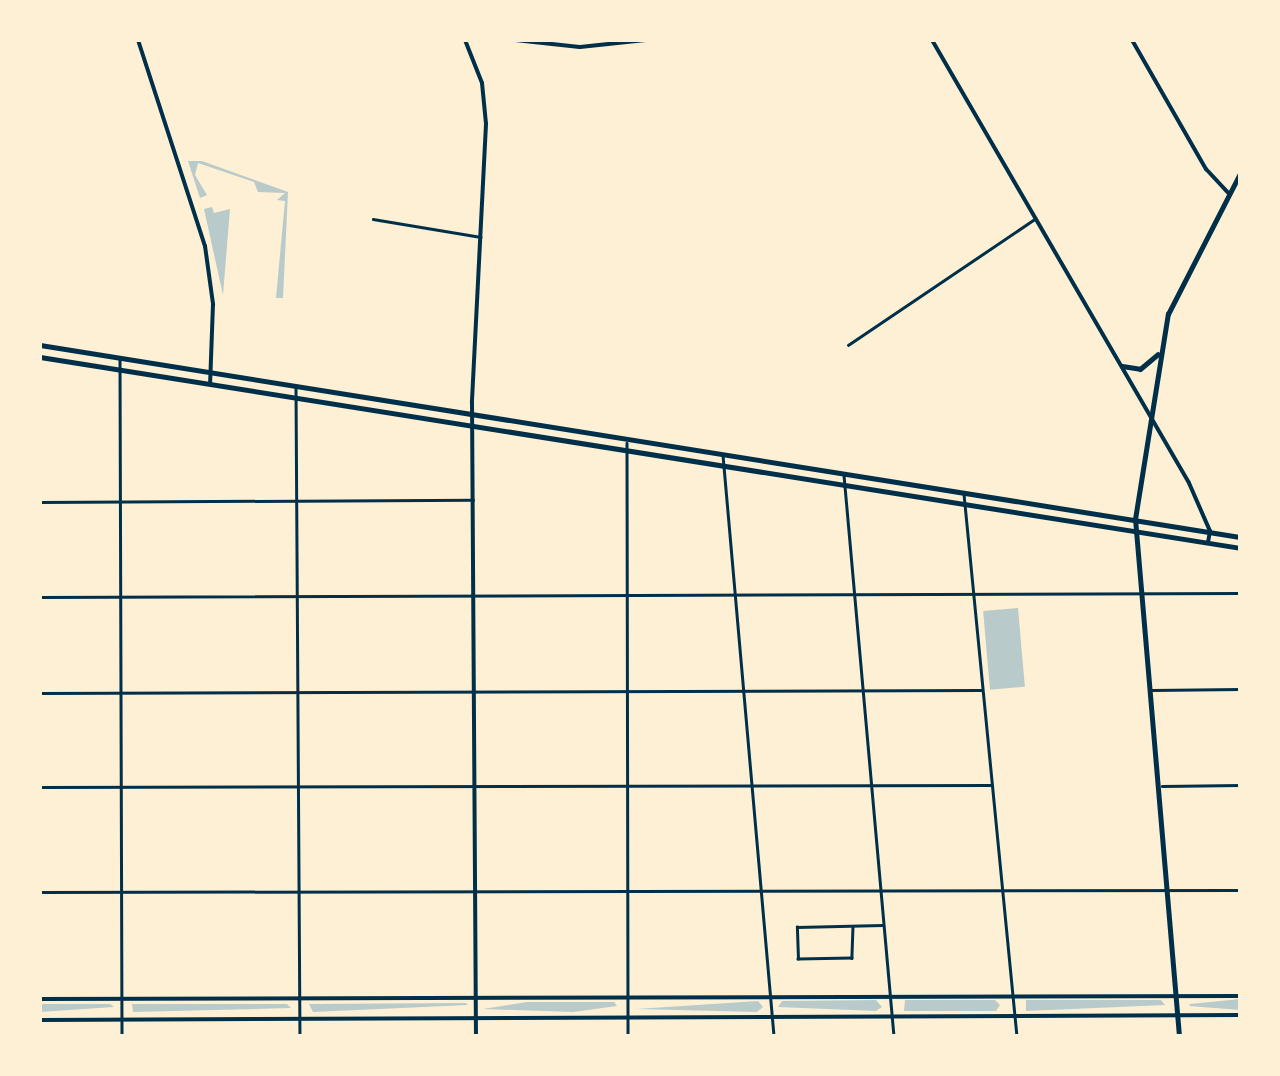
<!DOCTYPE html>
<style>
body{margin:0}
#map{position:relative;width:1280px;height:1076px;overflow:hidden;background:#fdf0d5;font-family:"Nunito Sans",sans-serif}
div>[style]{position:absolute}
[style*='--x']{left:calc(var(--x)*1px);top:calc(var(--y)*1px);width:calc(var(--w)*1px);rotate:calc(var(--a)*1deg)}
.green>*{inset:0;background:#b9caca;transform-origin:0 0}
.minor>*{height:2.5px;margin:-1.25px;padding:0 1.25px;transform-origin:1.25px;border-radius:1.25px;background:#003049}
.tertiary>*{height:4px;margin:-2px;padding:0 2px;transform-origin:2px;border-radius:2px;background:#003049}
.primary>*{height:5px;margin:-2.5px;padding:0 2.5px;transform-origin:2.5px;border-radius:2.5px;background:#003049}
span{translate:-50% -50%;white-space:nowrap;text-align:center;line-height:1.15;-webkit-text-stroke:9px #fdf0d5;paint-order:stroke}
.frame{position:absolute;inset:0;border:42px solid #fdf0d5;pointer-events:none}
</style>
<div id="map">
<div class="green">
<i style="clip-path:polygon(188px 161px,202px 161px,288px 192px,283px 298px,276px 298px,285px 201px,277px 200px,285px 193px,258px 192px,254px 182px,198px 163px,195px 175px,207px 195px,200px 198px)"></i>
<i style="clip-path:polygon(212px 207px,214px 213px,230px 209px,223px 295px,204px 209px)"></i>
<i style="left:1018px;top:608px;width:79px;height:35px;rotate:85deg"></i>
<i style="clip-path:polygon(1240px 999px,1240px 1010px,1189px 1006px,1190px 1004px)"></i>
<i style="clip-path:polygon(876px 1000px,882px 1007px,876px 1011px,778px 1007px,782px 1001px)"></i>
<i style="clip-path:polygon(905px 1000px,995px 1000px,1000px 1005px,996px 1011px,904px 1011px)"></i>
<i style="clip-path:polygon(1026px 1000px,1161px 1000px,1165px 1005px,1026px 1011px)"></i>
<i style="clip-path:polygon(758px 1001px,763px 1007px,757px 1012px,637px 1009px)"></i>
<i style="clip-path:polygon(527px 1002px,614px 1002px,617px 1006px,573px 1012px,483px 1009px)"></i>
<i style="clip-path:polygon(40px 1004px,110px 1004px,114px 1007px,40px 1012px)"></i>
<i style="clip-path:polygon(132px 1004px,287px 1004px,291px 1008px,133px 1012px)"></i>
<i style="clip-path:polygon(309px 1004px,466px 1003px,468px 1005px,313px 1012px)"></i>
</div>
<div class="minor">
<i style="--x:373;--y:219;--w:109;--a:9.5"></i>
<i style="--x:848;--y:345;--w:225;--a:-34"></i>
<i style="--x:120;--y:359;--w:677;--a:89.83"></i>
<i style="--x:296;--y:388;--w:648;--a:89.65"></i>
<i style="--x:627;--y:443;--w:593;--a:89.9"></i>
<i style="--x:723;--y:455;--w:583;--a:84.98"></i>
<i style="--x:844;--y:475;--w:563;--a:84.91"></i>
<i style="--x:964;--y:494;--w:545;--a:84.42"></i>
<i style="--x:40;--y:502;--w:433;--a:-0.3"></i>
<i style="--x:40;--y:597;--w:1200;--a:-0.19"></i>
<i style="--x:1152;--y:690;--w:88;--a:-0.7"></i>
<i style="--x:40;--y:693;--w:941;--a:-0.18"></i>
<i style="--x:1162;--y:786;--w:78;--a:-0.7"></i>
<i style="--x:40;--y:787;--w:950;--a:-0.12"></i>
<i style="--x:40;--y:892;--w:1200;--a:-0.1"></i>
<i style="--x:853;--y:926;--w:32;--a:92"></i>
<i style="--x:852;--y:958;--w:54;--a:178.9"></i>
<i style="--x:798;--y:959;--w:32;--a:-92"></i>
<i style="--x:797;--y:927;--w:85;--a:-1.3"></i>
</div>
<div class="tertiary">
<i style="--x:138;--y:40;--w:217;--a:72"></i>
<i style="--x:205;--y:246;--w:59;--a:82.1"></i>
<i style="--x:213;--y:304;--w:80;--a:92.1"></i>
<i style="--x:465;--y:40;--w:46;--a:68.4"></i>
<i style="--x:482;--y:83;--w:41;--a:84.4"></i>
<i style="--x:486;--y:124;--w:279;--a:92.9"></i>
<i style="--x:472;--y:403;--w:633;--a:89.64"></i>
<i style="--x:515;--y:40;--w:65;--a:6.1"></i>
<i style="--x:580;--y:47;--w:66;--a:-6.1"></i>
<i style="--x:932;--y:40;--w:512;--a:59.88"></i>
<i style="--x:1189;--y:483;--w:52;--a:66.4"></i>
<i style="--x:1210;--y:531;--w:11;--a:100"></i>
<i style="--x:1132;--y:40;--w:149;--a:60.2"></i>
<i style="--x:1206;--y:169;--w:34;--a:47"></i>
<i style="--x:40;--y:999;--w:1200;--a:-0.14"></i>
<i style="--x:40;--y:1020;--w:1200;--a:-0.24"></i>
</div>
<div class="primary">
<i style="--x:40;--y:345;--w:1215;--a:9.09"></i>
<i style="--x:40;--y:357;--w:1215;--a:9.04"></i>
<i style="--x:1122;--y:366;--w:18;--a:9"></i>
<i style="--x:1140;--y:369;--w:23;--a:-40"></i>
<i style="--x:1179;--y:1036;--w:519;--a:-94.86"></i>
<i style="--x:1135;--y:519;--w:208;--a:-80.9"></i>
<i style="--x:1168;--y:314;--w:158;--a:-62.9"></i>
</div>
<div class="frame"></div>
</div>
